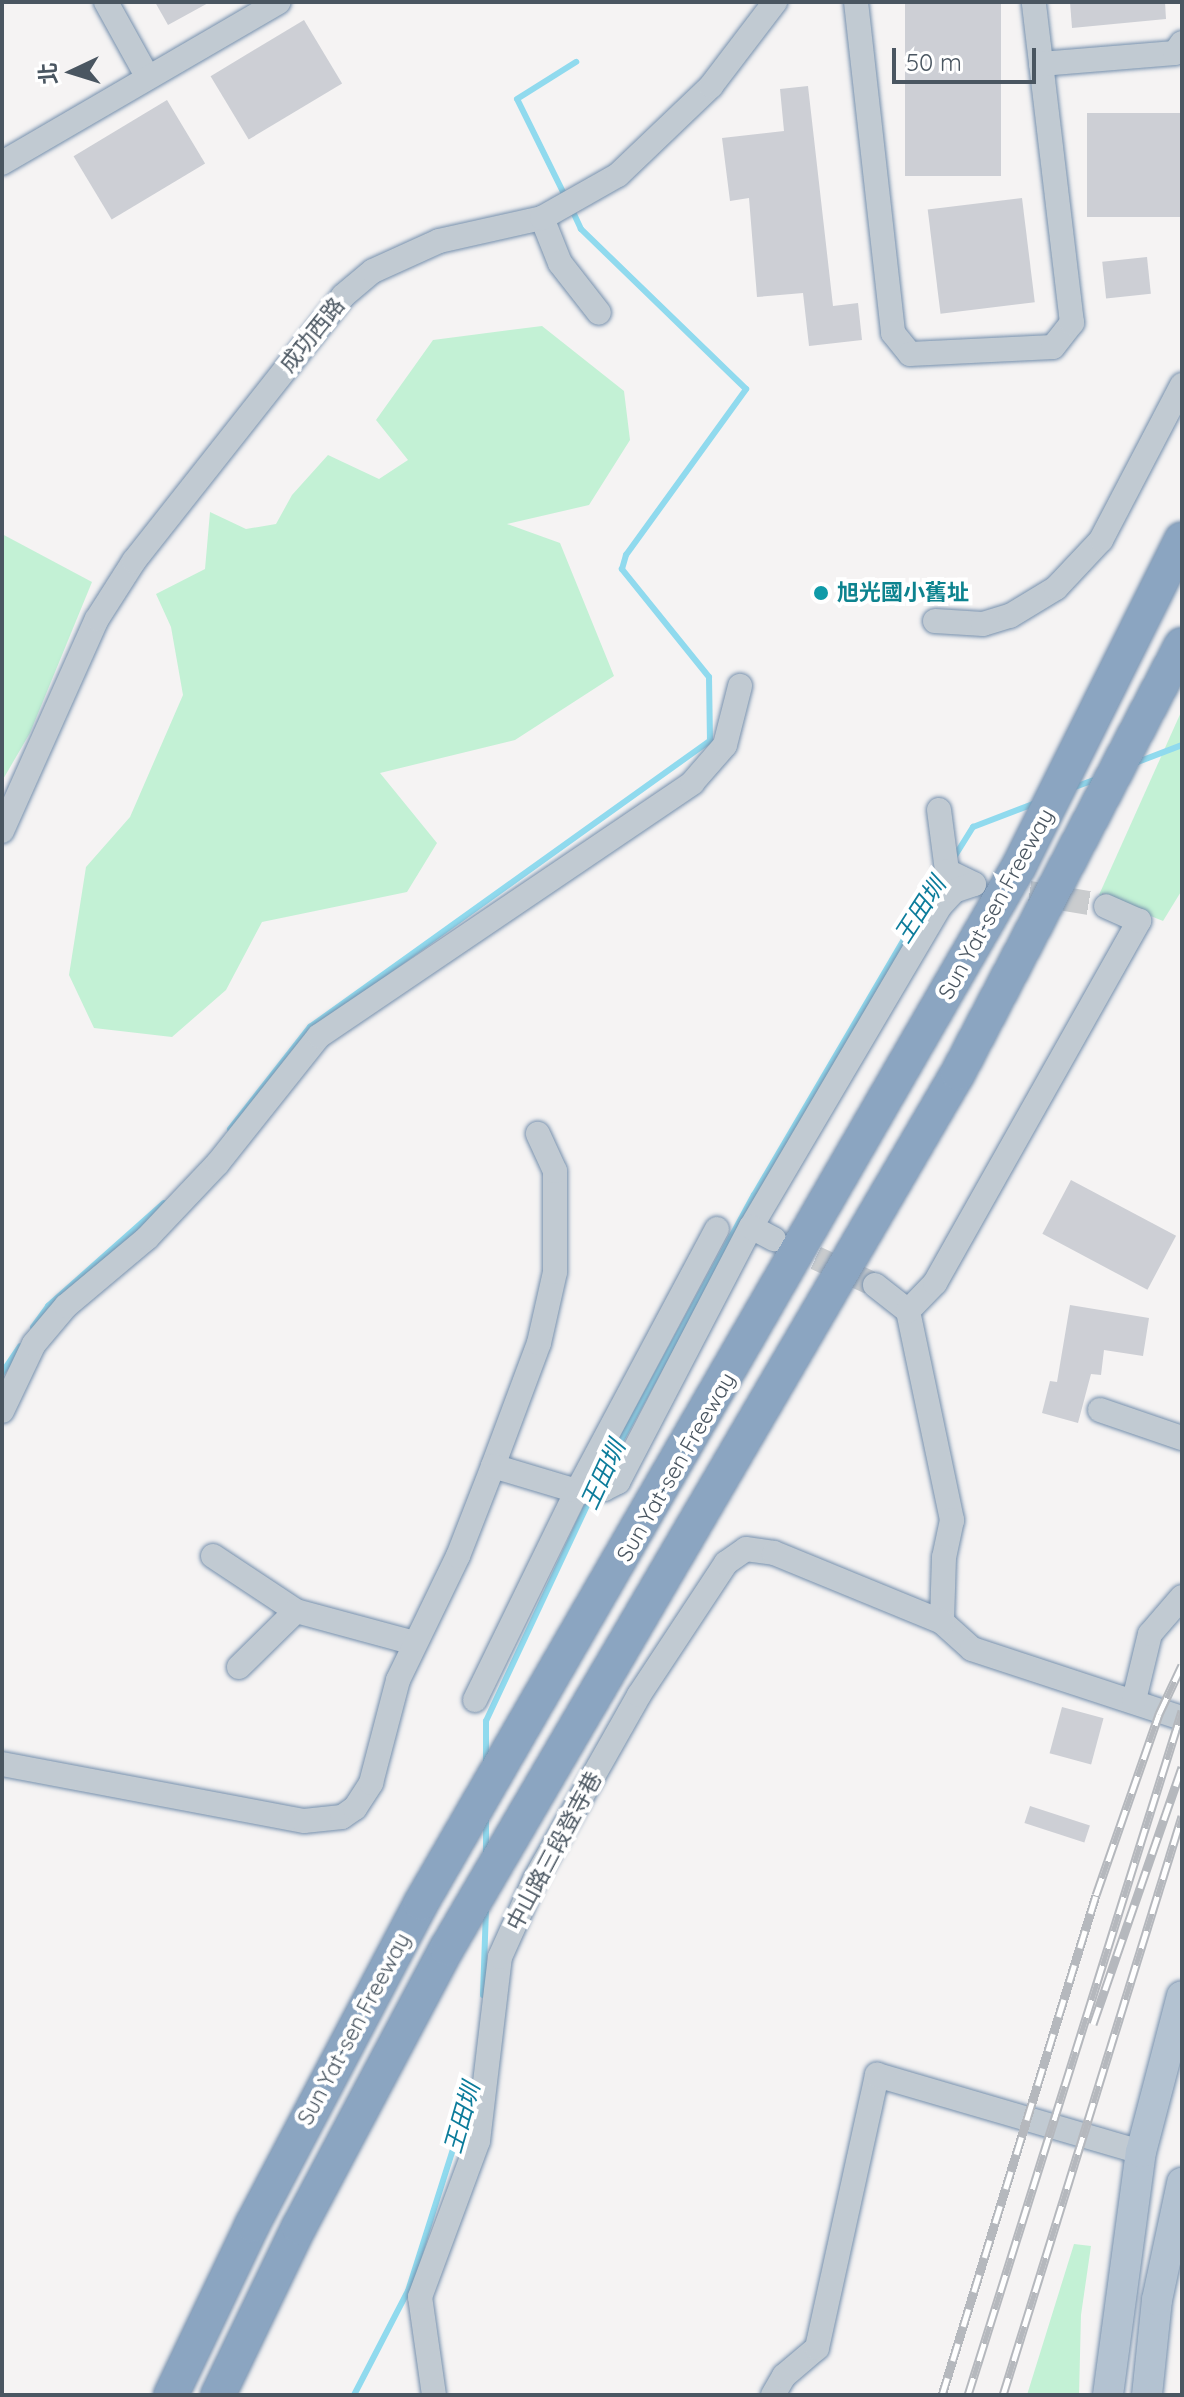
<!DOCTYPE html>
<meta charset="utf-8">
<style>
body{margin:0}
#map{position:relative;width:1184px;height:2397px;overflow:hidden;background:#f5f3f3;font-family:Quicksand,"Noto Sans TC",sans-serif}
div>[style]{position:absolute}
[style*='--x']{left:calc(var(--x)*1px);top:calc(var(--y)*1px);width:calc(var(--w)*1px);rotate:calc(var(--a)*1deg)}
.green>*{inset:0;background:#c3f1d5}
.stream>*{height:6px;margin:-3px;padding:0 3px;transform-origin:3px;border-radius:3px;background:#90daee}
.building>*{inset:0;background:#cdcfd5;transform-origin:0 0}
.minor-tunnel>*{height:24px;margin-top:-12px;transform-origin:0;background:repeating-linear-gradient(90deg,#caccce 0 24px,transparent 0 36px)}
.roads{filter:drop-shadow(0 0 2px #7690ad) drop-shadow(0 0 2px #7690ad)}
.minor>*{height:24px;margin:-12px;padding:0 12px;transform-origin:12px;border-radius:12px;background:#c1cad2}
.major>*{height:30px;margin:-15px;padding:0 15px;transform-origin:15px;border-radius:15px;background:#b3c2d1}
.highway>*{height:34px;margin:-17px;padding:0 17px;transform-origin:17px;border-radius:17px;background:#8ba5c1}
.rail>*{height:9px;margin-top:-4.5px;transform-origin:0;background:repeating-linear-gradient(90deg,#fff 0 18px,#b5b8bd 0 36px);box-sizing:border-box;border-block:2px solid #b5b8bd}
.dots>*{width:22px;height:22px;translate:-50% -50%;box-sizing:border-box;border:4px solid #fff;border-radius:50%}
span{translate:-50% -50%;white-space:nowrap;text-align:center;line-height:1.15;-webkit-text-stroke:8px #fff;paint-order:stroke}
.street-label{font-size:22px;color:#4a5661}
.culture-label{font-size:22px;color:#0d838f;font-weight:700}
.left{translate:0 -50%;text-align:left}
.water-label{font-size:24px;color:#0c7c9b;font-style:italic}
.frame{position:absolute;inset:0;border:4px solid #4a5661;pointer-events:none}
.north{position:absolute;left:32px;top:32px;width:80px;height:80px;-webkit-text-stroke:6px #fff;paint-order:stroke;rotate:266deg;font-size:22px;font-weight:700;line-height:32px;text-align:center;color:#4a5661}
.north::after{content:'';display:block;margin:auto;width:28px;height:36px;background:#4a5661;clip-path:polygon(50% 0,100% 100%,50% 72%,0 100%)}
.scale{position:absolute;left:892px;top:48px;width:144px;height:36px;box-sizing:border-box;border:4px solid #4a5661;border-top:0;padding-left:10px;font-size:24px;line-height:28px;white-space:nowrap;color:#4a5661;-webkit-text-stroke:6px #fff;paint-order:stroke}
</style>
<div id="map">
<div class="green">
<i style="clip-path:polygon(542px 326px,624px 391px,630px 440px,589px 505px,507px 524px,560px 543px,614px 676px,515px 740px,380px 773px,437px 843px,407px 892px,262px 922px,226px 990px,172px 1037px,94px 1028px,69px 975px,86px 867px,130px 817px,183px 695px,171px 627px,156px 594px,205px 569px,210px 512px,246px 529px,276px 524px,292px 495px,328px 455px,379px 479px,408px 460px,376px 420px,433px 340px)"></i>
<i style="clip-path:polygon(2px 534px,92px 582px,30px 733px,2px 781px)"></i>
<i style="clip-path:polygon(1182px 710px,1182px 890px,1163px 921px,1099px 895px)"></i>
<i style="clip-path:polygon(1074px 2244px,1091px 2246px,1081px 2315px,1079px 2395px,1027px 2395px)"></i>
</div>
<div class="stream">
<i style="--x:566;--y:198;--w:110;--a:-116.3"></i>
<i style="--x:517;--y:99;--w:70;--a:-32.1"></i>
<i style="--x:1135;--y:763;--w:50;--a:-21"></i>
<i style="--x:1072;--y:788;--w:29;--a:-20"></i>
<i style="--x:953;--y:859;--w:38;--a:-58"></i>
<i style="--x:973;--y:827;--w:67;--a:-20.9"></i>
<i style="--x:230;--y:1129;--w:130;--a:-51.9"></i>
<i style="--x:310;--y:1027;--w:492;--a:-35.6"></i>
<i style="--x:710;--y:741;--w:64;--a:-90.9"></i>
<i style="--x:709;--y:677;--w:139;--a:-128.9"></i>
<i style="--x:622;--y:569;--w:15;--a:-74"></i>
<i style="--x:626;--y:555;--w:205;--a:-54.1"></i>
<i style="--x:746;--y:389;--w:230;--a:-135.9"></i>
<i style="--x:581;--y:229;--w:23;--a:-115"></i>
<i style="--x:33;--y:1327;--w:26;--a:-54"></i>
<i style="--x:48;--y:1306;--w:155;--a:-41.6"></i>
<i style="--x:2;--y:1373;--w:32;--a:-56"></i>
<i style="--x:597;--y:1485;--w:330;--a:-61.6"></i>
<i style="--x:754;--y:1195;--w:371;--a:-59.6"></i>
<i style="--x:486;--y:1764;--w:43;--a:-90"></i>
<i style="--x:486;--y:1721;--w:250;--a:-64.9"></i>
<i style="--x:486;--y:1819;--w:37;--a:90"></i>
<i style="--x:483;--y:1995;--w:88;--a:-88"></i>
<i style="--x:354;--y:2395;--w:117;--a:-62.6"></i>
<i style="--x:408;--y:2291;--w:215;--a:-72.4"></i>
</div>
<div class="building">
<i style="clip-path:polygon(155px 2px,210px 2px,168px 25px)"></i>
<i style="left:905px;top:2px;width:96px;height:174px"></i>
<i style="clip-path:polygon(1070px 2px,1165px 2px,1166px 19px,1072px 28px)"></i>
<i style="left:304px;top:20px;width:74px;height:109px;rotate:59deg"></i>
<i style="clip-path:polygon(808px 86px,833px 306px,858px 303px,862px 340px,809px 346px,803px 293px,757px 297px,749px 198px,730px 201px,722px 138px,784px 131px,780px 89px)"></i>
<i style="left:167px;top:100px;width:74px;height:109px;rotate:59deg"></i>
<i style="left:1182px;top:113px;width:104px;height:95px;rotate:90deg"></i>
<i style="left:1022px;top:198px;width:105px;height:95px;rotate:83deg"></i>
<i style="left:1147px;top:257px;width:37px;height:45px;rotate:84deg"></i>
<i style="left:1071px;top:1180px;width:119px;height:61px;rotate:28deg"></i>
<i style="clip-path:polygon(1070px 1305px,1149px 1318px,1143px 1356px,1104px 1350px,1101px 1375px,1091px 1374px,1078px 1423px,1042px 1413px,1050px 1381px,1057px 1382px)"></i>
<i style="left:1062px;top:1707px;width:43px;height:48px;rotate:15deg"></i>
<i style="left:1030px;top:1806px;width:63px;height:18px;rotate:18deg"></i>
</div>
<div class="minor-tunnel">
<i style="--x:994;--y:887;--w:114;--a:9.6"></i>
<i style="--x:783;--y:1243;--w:101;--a:24.5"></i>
</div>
<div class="roads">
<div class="minor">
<i style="--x:106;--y:2;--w:85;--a:61"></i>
<i style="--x:856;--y:2;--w:333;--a:83.6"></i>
<i style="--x:893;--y:333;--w:27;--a:51"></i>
<i style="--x:910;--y:354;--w:143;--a:-2.8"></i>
<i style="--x:1053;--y:347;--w:31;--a:-52"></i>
<i style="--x:1072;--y:323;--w:323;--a:-96.8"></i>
<i style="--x:1041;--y:64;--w:134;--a:-4.7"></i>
<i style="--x:1175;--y:53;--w:12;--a:-55"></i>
<i style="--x:2;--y:163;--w:320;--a:-30.2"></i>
<i style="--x:542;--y:218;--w:48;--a:68.2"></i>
<i style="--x:560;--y:263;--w:63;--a:52"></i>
<i style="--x:935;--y:621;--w:48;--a:3.6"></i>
<i style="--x:983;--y:624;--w:28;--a:-17"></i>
<i style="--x:1010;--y:616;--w:54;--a:-31.3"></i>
<i style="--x:1056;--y:588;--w:66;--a:-46.8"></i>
<i style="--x:1101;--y:540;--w:175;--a:-62.4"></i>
<i style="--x:939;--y:810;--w:62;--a:82.5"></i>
<i style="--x:947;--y:871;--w:30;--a:26"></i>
<i style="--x:2;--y:831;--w:232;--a:-65.9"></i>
<i style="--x:97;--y:619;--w:69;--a:-57.5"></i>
<i style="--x:134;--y:561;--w:337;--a:-51.7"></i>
<i style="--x:343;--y:296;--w:39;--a:-40"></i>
<i style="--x:373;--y:271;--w:72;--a:-24.4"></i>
<i style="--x:439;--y:241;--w:106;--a:-12.6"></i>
<i style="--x:542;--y:218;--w:87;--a:-29.5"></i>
<i style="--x:618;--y:175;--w:129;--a:-43.7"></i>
<i style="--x:711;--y:86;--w:106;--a:-52.7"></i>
<i style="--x:751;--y:1227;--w:374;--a:-59.5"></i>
<i style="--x:941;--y:905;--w:19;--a:-47"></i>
<i style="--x:954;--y:891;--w:21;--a:-19"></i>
<i style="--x:875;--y:1285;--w:42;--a:38.2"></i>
<i style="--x:908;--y:1311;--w:214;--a:78.1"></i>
<i style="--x:952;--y:1520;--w:38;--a:102"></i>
<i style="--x:944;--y:1557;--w:65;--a:91.8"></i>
<i style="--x:942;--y:1622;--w:40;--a:42"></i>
<i style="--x:972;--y:1649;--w:221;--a:18.2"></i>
<i style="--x:908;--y:1311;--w:39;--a:-46"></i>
<i style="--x:935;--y:1283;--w:416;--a:-60.6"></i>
<i style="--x:1139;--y:921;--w:36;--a:-156"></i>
<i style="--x:1100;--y:1410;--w:87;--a:18.9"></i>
<i style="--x:2;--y:1411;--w:74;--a:-64.5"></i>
<i style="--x:34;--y:1344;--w:50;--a:-49.9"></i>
<i style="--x:66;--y:1306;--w:106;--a:-40"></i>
<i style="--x:147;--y:1238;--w:103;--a:-46.6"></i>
<i style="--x:218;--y:1163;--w:162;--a:-51.5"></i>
<i style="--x:319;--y:1036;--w:451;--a:-34.1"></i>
<i style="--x:692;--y:783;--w:50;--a:-49"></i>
<i style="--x:725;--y:745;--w:61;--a:-75.7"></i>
<i style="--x:493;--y:1466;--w:131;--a:-69.5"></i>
<i style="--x:539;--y:1343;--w:73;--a:-77.3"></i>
<i style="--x:555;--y:1272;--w:101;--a:-90"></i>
<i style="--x:555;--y:1171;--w:41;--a:-114.7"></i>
<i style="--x:213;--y:1556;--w:100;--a:33.5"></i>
<i style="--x:296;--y:1611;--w:123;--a:15.1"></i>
<i style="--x:239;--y:1667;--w:80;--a:-44.5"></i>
<i style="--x:475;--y:1700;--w:233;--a:-64"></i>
<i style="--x:577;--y:1491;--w:297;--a:-61.9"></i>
<i style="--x:1134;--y:1700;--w:68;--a:-76.4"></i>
<i style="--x:1150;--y:1634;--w:49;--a:-49.1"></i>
<i style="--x:2;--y:1764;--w:307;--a:10.7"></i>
<i style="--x:304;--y:1821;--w:38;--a:-6"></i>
<i style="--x:342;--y:1817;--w:16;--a:-35"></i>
<i style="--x:355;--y:1808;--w:30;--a:-57"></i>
<i style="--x:371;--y:1783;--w:106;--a:-75.3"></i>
<i style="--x:398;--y:1680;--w:138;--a:-64.2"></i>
<i style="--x:458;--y:1556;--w:97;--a:-68.7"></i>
<i style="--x:493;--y:1466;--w:88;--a:16.6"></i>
<i style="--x:577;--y:1491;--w:27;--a:-4"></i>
<i style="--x:604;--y:1489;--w:16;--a:-27"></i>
<i style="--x:618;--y:1482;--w:288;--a:-62.5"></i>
<i style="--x:751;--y:1227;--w:26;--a:28"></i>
<i style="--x:434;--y:2395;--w:99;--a:-98.1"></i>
<i style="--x:420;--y:2297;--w:166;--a:-69.6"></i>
<i style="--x:478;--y:2141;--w:185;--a:-83.2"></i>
<i style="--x:500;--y:1957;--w:85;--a:-65.8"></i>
<i style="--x:535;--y:1879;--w:211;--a:-60.5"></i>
<i style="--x:639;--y:1695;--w:158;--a:-56.6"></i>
<i style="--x:726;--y:1563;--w:24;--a:-35"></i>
<i style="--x:746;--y:1549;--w:28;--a:8"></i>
<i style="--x:774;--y:1553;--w:182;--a:22.3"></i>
<i style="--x:773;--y:2395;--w:22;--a:-60"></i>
<i style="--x:784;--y:2376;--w:43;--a:-40.3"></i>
<i style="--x:817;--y:2348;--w:280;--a:-77.6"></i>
<i style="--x:877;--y:2075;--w:275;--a:16.3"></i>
</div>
<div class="major">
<i style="--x:1108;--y:2395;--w:245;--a:-82.3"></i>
<i style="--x:1141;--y:2152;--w:161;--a:-75.3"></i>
<i style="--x:1147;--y:2395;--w:96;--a:-84"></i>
<i style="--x:1157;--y:2300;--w:120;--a:-77.9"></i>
</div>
<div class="highway">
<i style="--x:171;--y:2395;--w:188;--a:-64.5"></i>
<i style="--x:252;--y:2225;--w:364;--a:-62.3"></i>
<i style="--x:421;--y:1903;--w:1197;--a:-60.03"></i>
<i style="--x:1019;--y:866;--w:365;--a:-63.5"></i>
<i style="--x:218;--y:2395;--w:187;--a:-64.3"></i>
<i style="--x:299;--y:2227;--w:316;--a:-62.1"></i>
<i style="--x:447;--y:1948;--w:1013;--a:-59.72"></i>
<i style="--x:958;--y:1073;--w:483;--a:-62.4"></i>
</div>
</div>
<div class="rail">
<i style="--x:1093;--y:2024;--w:272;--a:-70.9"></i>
<i style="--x:942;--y:2395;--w:523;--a:-72.88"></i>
<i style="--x:1096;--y:1895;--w:192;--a:-70.8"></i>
<i style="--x:1159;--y:1714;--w:54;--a:-64.9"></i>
<i style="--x:968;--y:2395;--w:717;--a:-72.63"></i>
<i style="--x:1003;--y:2395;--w:606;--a:-72.82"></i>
</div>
<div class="dots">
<i style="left:821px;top:593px;background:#0f9aa8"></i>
</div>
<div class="street-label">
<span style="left:312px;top:335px;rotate:-51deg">成功西路</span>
<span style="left:996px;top:904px;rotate:-61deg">Sun Yat-sen Freeway</span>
<span style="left:676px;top:1467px;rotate:-60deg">Sun Yat-sen Freeway</span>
<span style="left:554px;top:1851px;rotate:-62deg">中山路三段登寺巷</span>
<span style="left:354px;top:2029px;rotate:-62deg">Sun Yat-sen Freeway</span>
</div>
<div class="culture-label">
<span class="left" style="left:837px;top:593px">旭光國小舊址</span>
</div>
<div class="water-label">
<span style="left:920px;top:910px;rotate:-57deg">王田圳</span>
<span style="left:603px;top:1475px;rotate:-65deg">王田圳</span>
<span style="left:462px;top:2118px;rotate:-74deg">王田圳</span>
</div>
<div class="frame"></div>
<div class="north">北</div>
<div class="scale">50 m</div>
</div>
